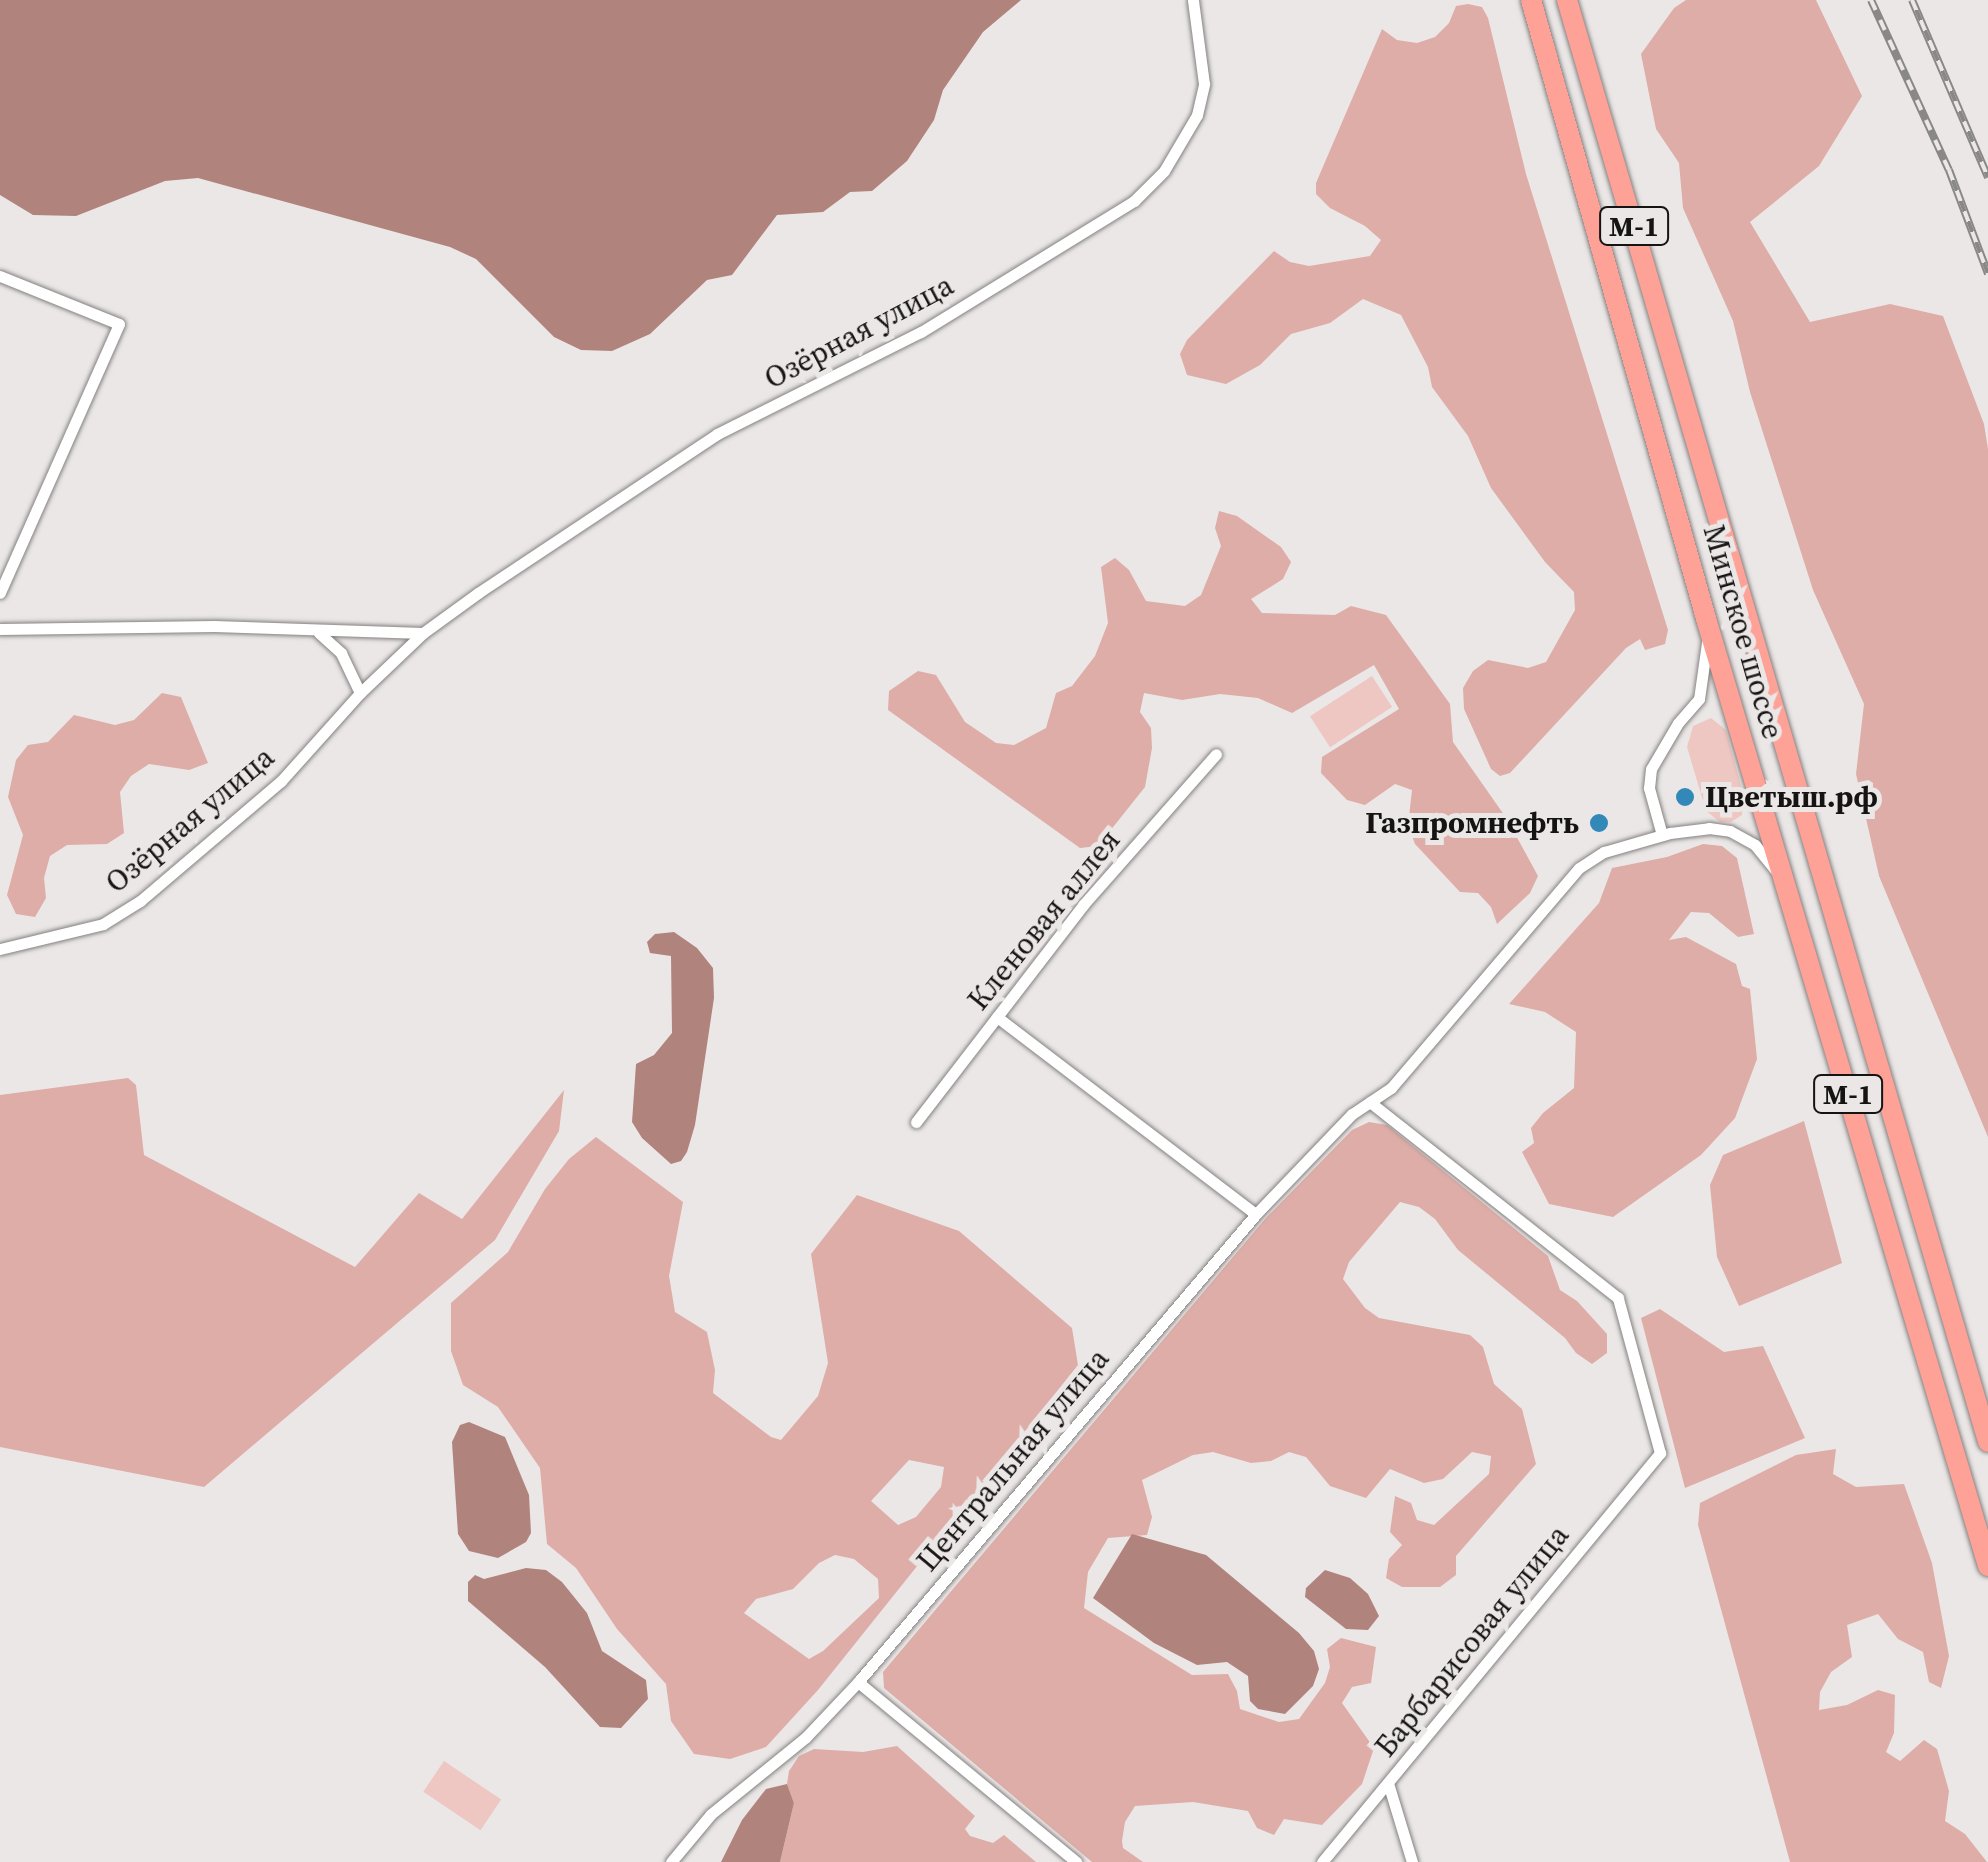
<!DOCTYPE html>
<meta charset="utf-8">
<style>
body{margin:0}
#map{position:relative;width:1988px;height:1862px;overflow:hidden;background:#ebe7e7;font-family:"Source Serif 4",serif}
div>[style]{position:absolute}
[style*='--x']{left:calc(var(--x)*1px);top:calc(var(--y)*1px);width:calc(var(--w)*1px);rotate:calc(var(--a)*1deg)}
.green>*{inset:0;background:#eec7c2;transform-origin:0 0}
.forest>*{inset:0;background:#deada7}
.water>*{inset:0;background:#b1837d}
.roads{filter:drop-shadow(0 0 2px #848180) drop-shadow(0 0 2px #848180)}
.minor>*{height:11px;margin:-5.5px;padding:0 5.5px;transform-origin:5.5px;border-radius:5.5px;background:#fff}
.trunk>*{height:20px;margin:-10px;padding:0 10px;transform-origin:10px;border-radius:10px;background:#fea298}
.rail>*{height:8px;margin-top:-4px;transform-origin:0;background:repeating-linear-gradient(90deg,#ebe7e7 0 11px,#8a8887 0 22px);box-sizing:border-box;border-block:2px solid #8a8887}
.dots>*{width:28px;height:28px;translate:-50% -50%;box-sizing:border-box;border:5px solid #ebe7e7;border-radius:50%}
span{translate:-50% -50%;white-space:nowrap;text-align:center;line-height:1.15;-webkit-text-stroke:10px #ebe7e7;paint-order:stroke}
.shield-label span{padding:2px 8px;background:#ebe7e7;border:2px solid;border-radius:8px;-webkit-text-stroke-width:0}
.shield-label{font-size:28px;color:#151413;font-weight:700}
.street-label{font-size:30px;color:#151413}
.poi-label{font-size:30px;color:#151413;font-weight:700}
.left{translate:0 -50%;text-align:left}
.right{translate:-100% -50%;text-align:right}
</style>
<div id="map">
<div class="green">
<i style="left:1372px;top:676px;width:37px;height:74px;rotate:57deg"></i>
<i style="clip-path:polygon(1711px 718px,1726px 730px,1744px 797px,1742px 815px,1731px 822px,1720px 822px,1706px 811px,1687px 747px,1693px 726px)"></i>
<i style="left:444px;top:1761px;width:69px;height:37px;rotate:34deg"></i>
</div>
<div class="forest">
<i style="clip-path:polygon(1686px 0,1816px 0,1862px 96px,1819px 166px,1750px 222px,1810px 322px,1890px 304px,1943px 316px,1984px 424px,1988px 449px,1988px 1137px,1879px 876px,1856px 774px,1864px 704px,1813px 590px,1750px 392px,1733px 321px,1683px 208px,1679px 163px,1656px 129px,1641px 54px,1674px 8px)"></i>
<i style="clip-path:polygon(1468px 4px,1482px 7px,1488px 18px,1526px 174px,1668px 630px,1665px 644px,1645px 650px,1640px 639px,1626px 648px,1510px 773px,1500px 776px,1491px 769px,1464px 709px,1463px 688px,1473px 671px,1488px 660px,1528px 668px,1546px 662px,1575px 610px,1574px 592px,1545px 562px,1491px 488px,1468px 436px,1432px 387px,1428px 367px,1401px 315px,1363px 299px,1330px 323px,1291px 334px,1260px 365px,1226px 384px,1187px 375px,1180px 354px,1187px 340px,1274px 251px,1290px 262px,1309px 266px,1370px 256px,1381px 240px,1365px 226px,1330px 208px,1316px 194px,1316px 183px,1382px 29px,1397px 40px,1417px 43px,1435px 37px,1449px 23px,1456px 6px)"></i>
<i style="clip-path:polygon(1219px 511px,1237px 516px,1281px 547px,1291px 562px,1283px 579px,1251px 599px,1262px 613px,1335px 615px,1351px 606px,1386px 615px,1450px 704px,1453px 742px,1507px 819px,1538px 876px,1530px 893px,1497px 924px,1491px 907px,1478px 893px,1460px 892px,1415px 844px,1408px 826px,1412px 790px,1395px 784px,1365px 805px,1347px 800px,1321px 773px,1322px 757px,1399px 709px,1374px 665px,1292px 713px,1258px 698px,1220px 694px,1182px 700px,1144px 693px,1140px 712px,1151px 728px,1152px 748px,1145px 787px,1098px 846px,1080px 848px,888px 710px,889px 691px,918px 671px,936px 675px,965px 722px,996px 743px,1014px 745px,1046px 728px,1056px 693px,1072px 686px,1095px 656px,1108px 623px,1101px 567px,1115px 558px,1129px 570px,1146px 601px,1185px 606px,1201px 595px,1221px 546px,1215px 528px)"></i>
<i style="clip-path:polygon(162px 693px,181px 697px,208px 763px,189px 770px,149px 764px,131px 776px,120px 792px,124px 833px,107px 844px,67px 845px,50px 856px,44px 878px,46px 898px,35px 917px,16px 914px,7px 895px,23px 835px,8px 797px,16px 760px,28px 745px,48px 742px,74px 715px,115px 725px,134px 720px)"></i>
<i style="clip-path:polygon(1703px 844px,1722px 846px,1737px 858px,1754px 934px,1738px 937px,1709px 913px,1691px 912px,1669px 940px,1686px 937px,1736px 964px,1742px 986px,1750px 989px,1757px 1059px,1735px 1118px,1701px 1155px,1613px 1217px,1549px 1204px,1522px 1152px,1534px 1143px,1531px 1128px,1543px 1113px,1574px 1088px,1576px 1032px,1545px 1012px,1509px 1004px,1599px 903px,1612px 868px,1667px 857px)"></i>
<i style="clip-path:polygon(128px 1078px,136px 1085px,144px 1155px,355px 1267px,419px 1193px,462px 1219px,564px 1090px,559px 1131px,495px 1240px,204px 1487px,0 1447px,0 1095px)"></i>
<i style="clip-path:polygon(1804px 1121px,1842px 1263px,1739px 1306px,1717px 1257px,1710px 1185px,1723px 1155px)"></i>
<i style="clip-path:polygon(1369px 1122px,1387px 1125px,1548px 1256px,1560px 1290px,1577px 1301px,1607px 1334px,1607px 1353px,1592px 1364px,1576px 1353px,1565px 1338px,1458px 1250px,1435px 1219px,1419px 1207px,1400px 1202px,1349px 1262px,1343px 1279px,1365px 1308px,1379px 1318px,1470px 1335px,1483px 1347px,1494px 1384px,1522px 1409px,1536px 1464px,1456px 1556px,1456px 1575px,1440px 1587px,1402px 1587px,1386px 1578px,1389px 1559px,1402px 1545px,1390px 1532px,1395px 1496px,1411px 1503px,1417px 1520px,1434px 1525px,1489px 1474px,1491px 1456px,1472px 1452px,1443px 1479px,1424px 1483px,1390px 1469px,1366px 1498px,1330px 1486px,1306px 1457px,1289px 1452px,1271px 1461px,1251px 1463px,1213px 1452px,1193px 1455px,1142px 1480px,1152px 1517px,1147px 1535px,1108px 1538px,1088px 1572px,1084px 1608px,1192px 1675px,1228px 1674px,1237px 1691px,1240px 1709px,1279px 1722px,1299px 1719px,1325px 1683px,1330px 1667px,1327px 1649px,1341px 1638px,1376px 1647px,1371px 1683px,1352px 1687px,1342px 1703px,1374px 1748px,1362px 1784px,1322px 1825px,1284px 1819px,1274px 1835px,1257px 1828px,1248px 1811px,1193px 1802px,1135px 1806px,1125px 1822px,1122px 1841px,1123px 1848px,1143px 1862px,1092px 1862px,884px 1688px,883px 1672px,1265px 1219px,1352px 1130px)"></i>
<i style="clip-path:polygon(evenodd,596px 1137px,683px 1202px,669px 1276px,675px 1312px,707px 1332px,715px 1370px,713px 1393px,771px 1437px,781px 1440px,818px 1396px,828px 1363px,811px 1254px,857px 1195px,959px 1231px,1072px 1328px,1078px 1365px,818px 1690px,766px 1747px,730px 1759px,694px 1754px,671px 1721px,666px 1684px,617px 1629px,576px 1568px,547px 1544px,540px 1468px,498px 1407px,463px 1385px,451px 1351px,451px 1303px,508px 1252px,545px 1189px,569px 1159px,596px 1137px,909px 1460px,944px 1467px,941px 1487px,916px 1517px,898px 1525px,871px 1501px,909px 1460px,596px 1137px,835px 1555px,854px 1559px,878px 1579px,879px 1598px,823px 1651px,809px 1659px,744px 1613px,756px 1599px,793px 1589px,819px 1563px,835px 1555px)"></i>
<i style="clip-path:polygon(1660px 1309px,1724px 1352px,1763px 1346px,1805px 1438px,1685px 1488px,1641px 1318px)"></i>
<i style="clip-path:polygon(1836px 1449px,1833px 1474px,1856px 1487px,1904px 1484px,1932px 1563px,1949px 1656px,1941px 1688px,1929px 1682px,1923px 1652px,1898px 1639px,1878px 1614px,1847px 1625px,1852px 1657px,1831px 1672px,1820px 1692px,1819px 1710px,1847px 1705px,1878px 1690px,1895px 1695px,1894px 1733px,1886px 1752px,1900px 1761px,1924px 1740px,1937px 1749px,1949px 1791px,1945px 1821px,1965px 1834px,1987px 1862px,1790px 1862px,1698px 1525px,1700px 1503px,1796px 1455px)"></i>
<i style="clip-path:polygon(897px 1746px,975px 1816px,965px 1829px,970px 1836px,993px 1843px,1004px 1835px,1036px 1862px,780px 1862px,794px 1803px,787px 1784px,789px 1771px,799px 1756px,814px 1749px,863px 1752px)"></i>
</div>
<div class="water">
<i style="clip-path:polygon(0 0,1021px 0,983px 32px,943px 90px,934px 120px,907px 161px,872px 191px,850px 192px,823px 212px,777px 215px,732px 275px,707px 280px,650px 334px,612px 351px,581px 350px,554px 337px,476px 259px,450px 247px,198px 178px,165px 181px,76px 216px,33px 215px,0 195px)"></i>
<i style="clip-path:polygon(674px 932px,697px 948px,713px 968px,714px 998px,695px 1125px,687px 1152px,681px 1161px,671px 1164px,642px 1138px,632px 1122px,636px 1064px,654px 1055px,672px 1033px,671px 956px,650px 953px,647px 942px,655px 934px)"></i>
<i style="clip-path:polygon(469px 1422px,505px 1437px,529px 1495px,531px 1533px,526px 1542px,498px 1558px,469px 1551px,458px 1534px,452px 1442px,460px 1425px)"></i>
<i style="clip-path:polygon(1132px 1534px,1206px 1555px,1299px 1633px,1314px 1651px,1319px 1669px,1313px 1686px,1285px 1714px,1258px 1709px,1250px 1701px,1248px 1676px,1227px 1662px,1197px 1665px,1154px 1643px,1093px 1598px)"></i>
<i style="clip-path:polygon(526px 1568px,546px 1570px,562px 1582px,587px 1613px,602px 1651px,646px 1680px,648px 1699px,621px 1728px,600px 1727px,545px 1667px,468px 1601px,468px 1582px,475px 1575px,484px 1579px)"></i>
<i style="clip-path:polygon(1325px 1570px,1350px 1578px,1368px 1594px,1379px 1616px,1368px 1630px,1346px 1629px,1305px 1597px,1306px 1588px)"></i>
<i style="clip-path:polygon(787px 1784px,794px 1803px,780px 1862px,721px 1862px,742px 1820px,766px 1789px)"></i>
</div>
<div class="roads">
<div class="minor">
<i style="--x:0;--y:276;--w:128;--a:22"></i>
<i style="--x:119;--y:324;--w:294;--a:113.9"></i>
<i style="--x:0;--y:629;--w:214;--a:-0.8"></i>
<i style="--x:214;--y:626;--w:209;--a:1.9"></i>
<i style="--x:319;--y:633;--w:30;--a:42"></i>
<i style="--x:341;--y:653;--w:44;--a:64.6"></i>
<i style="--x:1662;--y:835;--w:49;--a:-105.5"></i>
<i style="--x:1649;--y:788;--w:19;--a:-84"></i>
<i style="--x:1651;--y:769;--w:53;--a:-59.6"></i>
<i style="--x:1678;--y:723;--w:32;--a:-49"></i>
<i style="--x:1699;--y:699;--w:57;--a:-81.9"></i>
<i style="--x:0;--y:949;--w:106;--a:-13.6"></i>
<i style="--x:103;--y:924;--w:44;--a:-31.9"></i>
<i style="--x:140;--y:901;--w:185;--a:-40.4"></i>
<i style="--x:281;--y:781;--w:118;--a:-48.1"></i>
<i style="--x:360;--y:693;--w:87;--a:-43.6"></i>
<i style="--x:423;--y:633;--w:68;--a:-36"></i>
<i style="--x:478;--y:593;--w:287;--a:-33.6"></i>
<i style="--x:717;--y:434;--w:228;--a:-26.6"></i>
<i style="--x:921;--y:332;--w:250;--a:-31.6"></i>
<i style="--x:1134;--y:201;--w:42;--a:-45"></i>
<i style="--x:1164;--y:171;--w:65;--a:-59.5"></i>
<i style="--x:1197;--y:115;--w:32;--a:-77"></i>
<i style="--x:1204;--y:84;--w:85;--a:-97.5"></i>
<i style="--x:997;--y:1017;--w:325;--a:37.3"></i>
<i style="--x:916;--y:1122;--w:274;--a:-52.4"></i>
<i style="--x:1083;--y:905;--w:201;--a:-48.6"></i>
<i style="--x:858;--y:1682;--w:283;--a:39.5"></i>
<i style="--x:1388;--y:1783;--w:83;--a:73.1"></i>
<i style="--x:671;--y:1862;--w:62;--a:-50.2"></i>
<i style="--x:711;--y:1814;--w:122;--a:-39"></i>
<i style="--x:806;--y:1737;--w:76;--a:-46.6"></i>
<i style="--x:858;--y:1682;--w:614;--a:-49.62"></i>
<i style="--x:1256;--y:1214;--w:139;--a:-46.2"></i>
<i style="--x:1352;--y:1114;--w:47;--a:-33.7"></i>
<i style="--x:1391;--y:1088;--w:289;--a:-49.5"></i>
<i style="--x:1579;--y:868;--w:30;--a:-33"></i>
<i style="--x:1604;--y:852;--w:69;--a:-16.1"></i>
<i style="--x:1670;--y:833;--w:39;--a:-7"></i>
<i style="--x:1709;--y:828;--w:21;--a:8"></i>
<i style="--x:1730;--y:831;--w:29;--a:29"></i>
<i style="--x:1755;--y:845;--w:33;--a:51"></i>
<i style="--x:1322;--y:1862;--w:531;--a:-50.43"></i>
<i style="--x:1660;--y:1453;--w:161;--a:-105.2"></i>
<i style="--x:1618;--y:1298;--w:316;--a:-141.7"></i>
</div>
<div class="trunk">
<i style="--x:1531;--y:0;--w:646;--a:74.2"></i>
<i style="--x:1707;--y:622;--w:985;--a:73.42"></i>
<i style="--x:1567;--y:0;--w:1502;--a:73.72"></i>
</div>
</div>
<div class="rail">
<i style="--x:1871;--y:0;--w:187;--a:65.4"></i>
<i style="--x:1949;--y:170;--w:111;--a:69.4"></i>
<i style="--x:1912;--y:0;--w:193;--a:66.8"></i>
</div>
<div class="dots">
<i style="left:1685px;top:797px;background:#3289b8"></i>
<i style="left:1599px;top:823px;background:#3289b8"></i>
</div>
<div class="shield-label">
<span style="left:1634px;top:226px">М-1</span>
<span style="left:1848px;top:1094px">М-1</span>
</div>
<div class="street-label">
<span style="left:859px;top:332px;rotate:-28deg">Озёрная улица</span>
<span style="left:1743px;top:632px;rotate:74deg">Минское шоссе</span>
<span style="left:190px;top:820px;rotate:-40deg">Озёрная улица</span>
<span style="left:1044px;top:920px;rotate:-51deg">Кленовая аллея</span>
<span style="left:1013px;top:1460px;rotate:-50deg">Центральная улица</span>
<span style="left:1472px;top:1641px;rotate:-51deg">Барбарисовая улица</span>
</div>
<div class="poi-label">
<span class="left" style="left:1705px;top:797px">Цветыш.рф</span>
<span class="right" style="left:1579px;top:823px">Газпромнефть</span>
</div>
</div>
